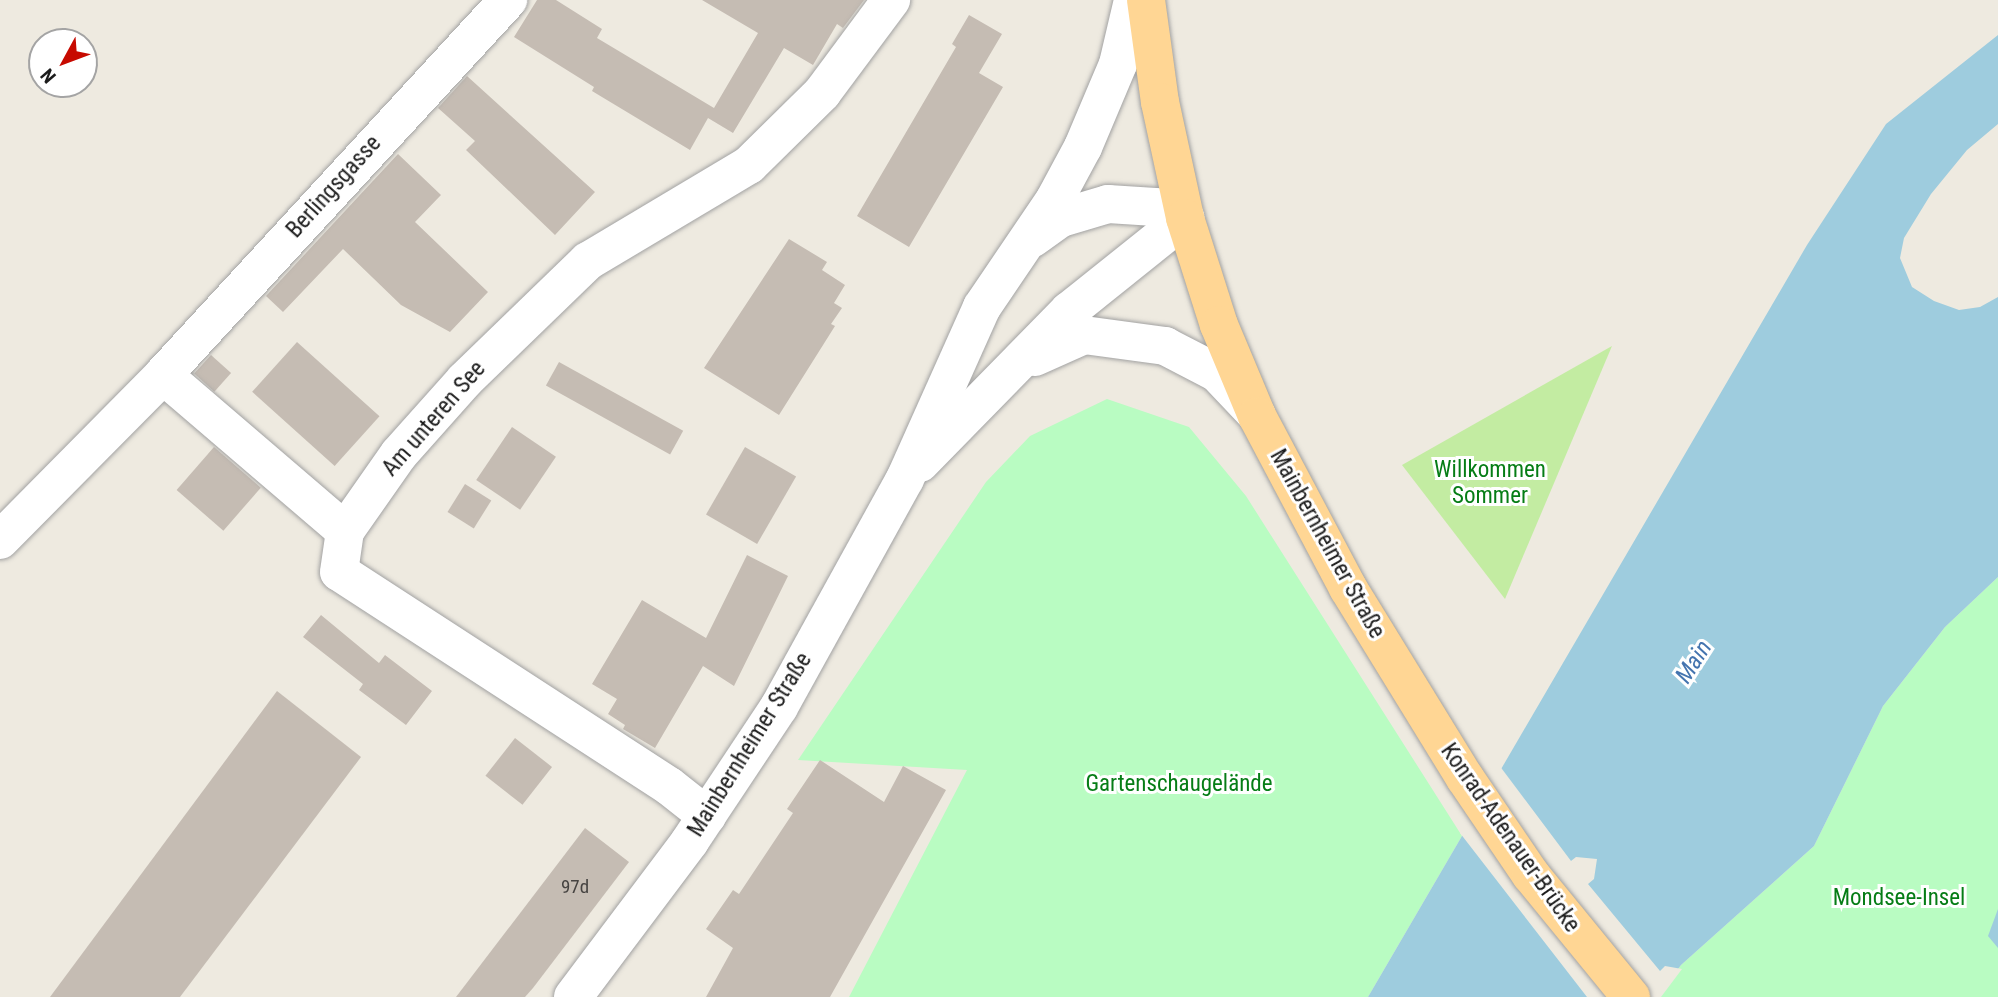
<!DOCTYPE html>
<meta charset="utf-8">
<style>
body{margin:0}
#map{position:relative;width:1998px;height:997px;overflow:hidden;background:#eeeae0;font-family:"Roboto Condensed",sans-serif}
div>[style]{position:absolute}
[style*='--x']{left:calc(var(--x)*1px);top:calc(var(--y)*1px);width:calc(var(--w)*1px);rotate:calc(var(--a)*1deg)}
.grass>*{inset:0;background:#c3eca2}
.park>*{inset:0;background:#b9fcc2}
.water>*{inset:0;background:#9eccde}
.pier>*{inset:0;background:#eeeae0}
.building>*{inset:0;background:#c5bcb3;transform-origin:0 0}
.roads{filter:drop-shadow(0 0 2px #a2a2a2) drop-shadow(0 0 2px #a2a2a2)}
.minor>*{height:38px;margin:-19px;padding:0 19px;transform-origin:19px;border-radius:19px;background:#fff}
.major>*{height:38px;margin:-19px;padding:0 19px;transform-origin:19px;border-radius:19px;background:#ffd694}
span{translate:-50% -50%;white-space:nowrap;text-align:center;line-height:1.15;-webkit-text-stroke:6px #fff;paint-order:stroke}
.number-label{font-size:19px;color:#464341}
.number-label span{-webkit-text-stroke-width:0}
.street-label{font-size:23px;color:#1b1b1b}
.park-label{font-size:23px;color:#067d16}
.water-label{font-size:24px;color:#4474af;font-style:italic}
.north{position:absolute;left:28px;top:28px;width:70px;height:70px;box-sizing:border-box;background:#fff;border:2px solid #a4a4a4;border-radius:50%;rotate:229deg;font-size:19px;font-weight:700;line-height:28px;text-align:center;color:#1b1b1b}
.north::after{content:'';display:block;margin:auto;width:24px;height:32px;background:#c70a00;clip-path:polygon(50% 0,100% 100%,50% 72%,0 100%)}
</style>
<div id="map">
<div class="grass">
<i style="clip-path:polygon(1612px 346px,1505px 599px,1402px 465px)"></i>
</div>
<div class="park">
<i style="clip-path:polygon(1107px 399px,1189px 427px,1246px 496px,1462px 836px,1368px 997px,849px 997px,967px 770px,798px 760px,986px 482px,1030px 436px)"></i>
<i style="clip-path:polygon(1998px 577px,1998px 997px,1657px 997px,1681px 965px,1814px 846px,1883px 706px,1945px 627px)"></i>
</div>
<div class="water">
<i style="clip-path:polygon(1998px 35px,1998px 124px,1967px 150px,1931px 194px,1904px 238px,1900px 258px,1912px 287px,1934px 301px,1959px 310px,1980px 307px,1998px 297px,1998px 577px,1945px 627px,1883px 706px,1814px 846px,1681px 965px,1657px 997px,1368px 997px,1807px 245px,1886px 124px)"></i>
<i style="clip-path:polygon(1998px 909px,1998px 948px,1988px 936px)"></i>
</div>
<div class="pier">
<i style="clip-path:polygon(1499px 765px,1571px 861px,1576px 857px,1597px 859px,1594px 879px,1588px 884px,1660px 971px,1665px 966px,1682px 969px,1661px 997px,1587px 997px,1460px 833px)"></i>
</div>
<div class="building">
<i style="clip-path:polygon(537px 0,556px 0,602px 29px,597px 38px,714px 108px,758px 33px,702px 0,864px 0,843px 28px,837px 24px,813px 65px,784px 48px,733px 133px,708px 118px,690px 150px,592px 91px,594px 87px,514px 37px)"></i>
<i style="clip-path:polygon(969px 15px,1002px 34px,979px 73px,1003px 87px,909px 247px,857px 216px,956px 47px,952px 44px)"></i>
<i style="clip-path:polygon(467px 76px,595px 192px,555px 235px,466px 150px,475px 141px,438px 108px)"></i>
<i style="clip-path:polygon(398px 154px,441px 195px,415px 222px,488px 292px,450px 332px,401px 305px,343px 249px,283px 312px,266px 296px)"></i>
<i style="clip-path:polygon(789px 239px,827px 262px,822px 270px,845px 285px,834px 303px,842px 308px,831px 324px,835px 326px,779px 415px,704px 368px)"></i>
<i style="left:297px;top:342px;width:111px;height:67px;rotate:42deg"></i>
<i style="left:211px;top:355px;width:27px;height:25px;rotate:42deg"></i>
<i style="left:559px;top:362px;width:142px;height:27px;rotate:29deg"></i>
<i style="left:512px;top:427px;width:53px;height:64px;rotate:34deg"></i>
<i style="left:214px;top:447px;width:62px;height:57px;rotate:41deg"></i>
<i style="left:745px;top:447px;width:59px;height:78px;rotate:30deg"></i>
<i style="left:465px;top:484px;width:31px;height:33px;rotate:32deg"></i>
<i style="clip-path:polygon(747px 555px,788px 576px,734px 686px,703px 666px,655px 748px,623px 729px,625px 725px,608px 714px,617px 699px,592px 684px,642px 600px,706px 638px)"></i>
<i style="clip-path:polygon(321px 615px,379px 663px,385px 655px,432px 691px,406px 725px,359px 690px,363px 684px,303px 637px)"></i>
<i style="clip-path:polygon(277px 691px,361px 757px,180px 997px,50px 997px)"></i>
<i style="left:515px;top:738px;width:47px;height:48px;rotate:38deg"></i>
<i style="clip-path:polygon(820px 760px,884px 802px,903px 766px,946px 790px,830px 997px,706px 997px,733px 948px,706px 929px,733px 890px,739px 894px,793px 813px,787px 809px)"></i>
<i style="clip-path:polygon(585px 828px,629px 862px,533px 988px,525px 997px,456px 997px)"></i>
</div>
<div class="roads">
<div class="minor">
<i style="--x:1033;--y:238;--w:34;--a:-36"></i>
<i style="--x:1061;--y:218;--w:49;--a:-16.6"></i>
<i style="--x:1108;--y:204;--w:47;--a:3.7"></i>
<i style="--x:1155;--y:207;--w:32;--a:20"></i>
<i style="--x:1035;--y:357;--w:54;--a:-24.2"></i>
<i style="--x:1084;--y:335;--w:82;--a:7.7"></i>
<i style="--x:1165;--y:346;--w:59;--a:27.4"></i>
<i style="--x:1217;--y:373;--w:57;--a:46.4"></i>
<i style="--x:163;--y:375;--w:240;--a:40.6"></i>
<i style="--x:920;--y:463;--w:213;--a:-45.6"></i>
<i style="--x:1069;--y:311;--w:149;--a:-38.7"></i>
<i style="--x:0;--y:540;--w:232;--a:-45.3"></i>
<i style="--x:163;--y:375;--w:510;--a:-47.39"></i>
<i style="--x:707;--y:816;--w:48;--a:-141.7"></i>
<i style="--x:669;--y:786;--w:393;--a:-147"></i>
<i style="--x:339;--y:572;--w:41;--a:-81.7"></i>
<i style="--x:345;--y:531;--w:94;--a:-55"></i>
<i style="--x:399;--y:454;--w:99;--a:-48.3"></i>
<i style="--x:465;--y:380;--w:171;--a:-44.1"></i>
<i style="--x:588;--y:261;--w:187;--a:-30.8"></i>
<i style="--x:749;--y:165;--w:103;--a:-44.6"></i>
<i style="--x:822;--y:93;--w:116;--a:-53.4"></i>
<i style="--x:573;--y:997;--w:195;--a:-53.1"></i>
<i style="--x:690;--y:841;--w:161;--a:-56.4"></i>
<i style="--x:779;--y:707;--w:260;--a:-61.1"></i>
<i style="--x:905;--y:479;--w:188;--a:-65.9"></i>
<i style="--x:982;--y:307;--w:130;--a:-55.9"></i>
<i style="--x:1055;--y:199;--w:59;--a:-61.7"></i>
<i style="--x:1083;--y:147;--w:90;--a:-67.1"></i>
<i style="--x:1118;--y:64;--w:66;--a:-76.8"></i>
</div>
<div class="major">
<i style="--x:1146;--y:0;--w:103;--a:82.2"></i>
<i style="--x:1160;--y:102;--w:119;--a:77.8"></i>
<i style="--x:1185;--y:218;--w:112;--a:72.4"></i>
<i style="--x:1219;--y:325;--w:99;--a:67.3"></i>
<i style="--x:1257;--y:416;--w:195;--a:62.1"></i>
<i style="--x:1348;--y:588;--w:223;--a:58.4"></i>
<i style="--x:1465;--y:778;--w:117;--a:55.8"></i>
<i style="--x:1531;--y:875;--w:158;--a:50.7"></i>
</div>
</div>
<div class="number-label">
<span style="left:575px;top:887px">97d</span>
</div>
<div class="street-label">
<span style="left:334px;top:187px;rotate:-48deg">Berlingsgasse</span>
<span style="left:434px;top:419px;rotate:-49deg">Am unteren See</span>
<span style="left:1327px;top:544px;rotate:61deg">Mainbernheimer Straße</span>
<span style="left:750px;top:745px;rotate:-58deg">Mainbernheimer Straße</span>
<span style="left:1510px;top:838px;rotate:55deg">Konrad-Adenauer-Brücke</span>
</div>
<div class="park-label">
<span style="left:1490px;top:483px">Willkommen<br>Sommer</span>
<span style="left:1179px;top:784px">Gartenschaugelände</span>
<span style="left:1899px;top:898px">Mondsee-Insel</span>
</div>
<div class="water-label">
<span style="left:1694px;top:662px;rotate:-57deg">Main</span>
</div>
<div class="north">N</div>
</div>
